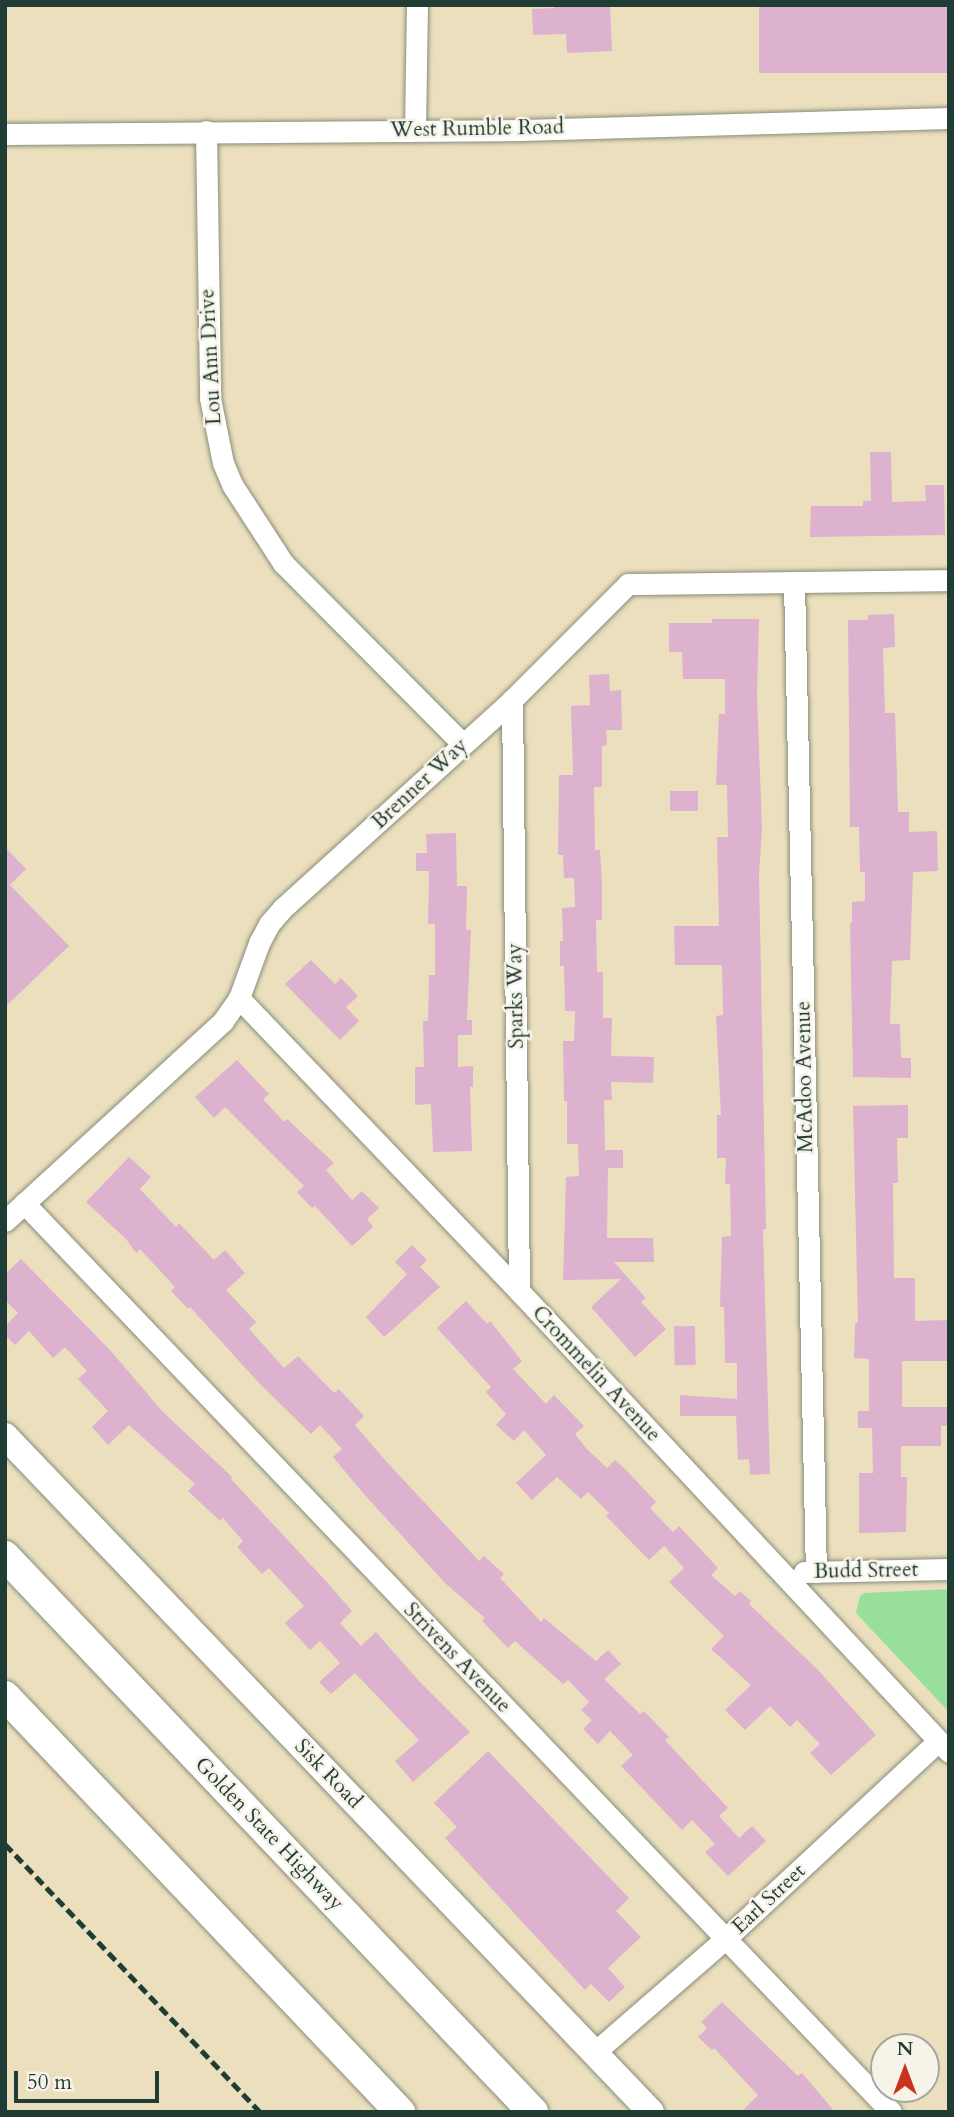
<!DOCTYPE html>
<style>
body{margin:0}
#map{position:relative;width:954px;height:2117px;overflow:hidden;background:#ecdfbe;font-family:Cardo,serif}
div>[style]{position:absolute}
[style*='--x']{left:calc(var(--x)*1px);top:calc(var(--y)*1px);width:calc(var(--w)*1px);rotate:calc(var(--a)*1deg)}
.green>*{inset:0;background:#97df9a}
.building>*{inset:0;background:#dcb2cf;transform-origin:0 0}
.roads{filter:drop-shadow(0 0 2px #868e79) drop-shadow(0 0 2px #868e79)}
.minor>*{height:21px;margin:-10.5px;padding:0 10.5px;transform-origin:10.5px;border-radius:10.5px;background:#fff}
.major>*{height:26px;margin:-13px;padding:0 13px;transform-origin:13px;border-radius:13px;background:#fff}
.highway>*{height:30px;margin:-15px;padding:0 15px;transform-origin:15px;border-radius:15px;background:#fff}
.rail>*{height:5px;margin-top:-2.5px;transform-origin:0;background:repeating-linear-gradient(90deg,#1f3d34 0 10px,transparent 0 15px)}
span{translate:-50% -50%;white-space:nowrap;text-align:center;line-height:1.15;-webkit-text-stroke:5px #f7f3e8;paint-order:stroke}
.street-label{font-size:21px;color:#1f3d34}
.frame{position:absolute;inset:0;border:7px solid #1f3d34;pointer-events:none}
.north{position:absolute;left:870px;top:2033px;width:70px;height:70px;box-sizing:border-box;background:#f7f3e8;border:2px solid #a1aaa0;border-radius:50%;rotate:0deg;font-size:19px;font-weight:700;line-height:28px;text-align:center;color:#1f3d34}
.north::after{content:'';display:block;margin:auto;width:24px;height:32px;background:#c8321e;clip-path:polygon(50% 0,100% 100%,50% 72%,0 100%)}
.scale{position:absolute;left:14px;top:2071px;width:145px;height:32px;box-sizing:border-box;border:4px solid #1f3d34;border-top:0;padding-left:9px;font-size:21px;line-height:24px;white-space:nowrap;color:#1f3d34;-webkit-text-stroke:5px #f7f3e8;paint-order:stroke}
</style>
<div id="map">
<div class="green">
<i style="clip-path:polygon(949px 1589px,949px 1712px,856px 1613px,860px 1596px,864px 1593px)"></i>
</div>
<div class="building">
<i style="clip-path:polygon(554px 5px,610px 5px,612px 51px,567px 53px,566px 34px,533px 35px,532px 9px,554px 8px)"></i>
<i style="left:759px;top:5px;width:190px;height:68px"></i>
<i style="clip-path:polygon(870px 452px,891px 452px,892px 502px,926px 501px,925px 485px,944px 485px,945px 535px,810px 537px,811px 506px,863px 506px,863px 501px,871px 501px)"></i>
<i style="clip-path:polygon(894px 614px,895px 647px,883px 648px,885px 713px,895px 713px,898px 812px,909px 812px,909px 832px,937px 831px,938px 871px,913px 872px,910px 960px,892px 961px,890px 1024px,900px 1024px,901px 1058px,911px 1058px,911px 1078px,853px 1077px,850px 923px,852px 923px,852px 902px,865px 901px,865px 872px,860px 872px,859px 827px,850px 827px,848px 620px,868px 620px,868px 615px)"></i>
<i style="clip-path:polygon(712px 619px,759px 619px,757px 696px,762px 829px,759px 874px,766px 1229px,763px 1229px,770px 1474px,750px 1475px,749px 1459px,738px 1460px,736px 1416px,680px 1416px,680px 1395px,737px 1399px,737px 1363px,725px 1363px,724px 1307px,720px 1307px,722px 1237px,731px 1236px,730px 1184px,725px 1184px,726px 1158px,717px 1158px,717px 1115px,721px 1115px,716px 1016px,723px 1015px,722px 965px,675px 965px,674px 926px,719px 926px,717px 837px,728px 837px,727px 785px,716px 785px,719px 714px,725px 714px,725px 679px,683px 679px,682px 652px,669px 652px,669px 623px,712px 623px)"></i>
<i style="clip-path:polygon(609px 674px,610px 691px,621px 690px,622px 730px,606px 730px,607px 745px,602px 746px,602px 787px,594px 787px,595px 850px,600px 850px,602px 883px,602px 920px,596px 920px,597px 972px,603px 972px,603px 1018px,612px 1018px,611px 1056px,654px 1057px,653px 1083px,611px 1082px,612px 1100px,604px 1100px,605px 1150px,623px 1150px,623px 1168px,608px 1168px,607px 1238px,653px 1238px,654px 1262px,614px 1262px,646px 1298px,641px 1302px,666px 1329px,635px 1357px,591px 1307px,621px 1279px,563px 1280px,566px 1177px,579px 1176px,578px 1144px,567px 1144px,567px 1101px,564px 1101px,563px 1041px,574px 1041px,575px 1011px,565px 1011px,564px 966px,560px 966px,560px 941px,563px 941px,562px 908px,575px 907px,574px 878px,564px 878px,563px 855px,558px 855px,559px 775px,573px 775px,571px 706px,590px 705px,589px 675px)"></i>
<i style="left:670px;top:791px;width:28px;height:20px"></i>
<i style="clip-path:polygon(456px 833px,457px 886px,467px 886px,466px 930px,471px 930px,467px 1020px,472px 1020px,472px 1035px,458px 1035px,458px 1067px,473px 1066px,473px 1087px,470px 1087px,472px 1151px,433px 1152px,431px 1104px,415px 1105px,415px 1067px,424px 1067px,423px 1021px,428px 1021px,429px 975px,435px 975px,435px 924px,428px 924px,429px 871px,416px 871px,416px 853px,427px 853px,426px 834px)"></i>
<i style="clip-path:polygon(5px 847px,26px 869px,10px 885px,69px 946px,5px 1007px)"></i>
<i style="clip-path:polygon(311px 960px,335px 984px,341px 978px,358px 996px,346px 1007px,359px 1021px,340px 1040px,285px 984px)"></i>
<i style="clip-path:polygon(237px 1060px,269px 1094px,263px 1099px,284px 1122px,287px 1119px,334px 1163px,326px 1170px,352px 1200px,362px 1191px,379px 1208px,367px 1219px,373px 1227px,352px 1246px,315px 1206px,312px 1208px,297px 1192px,304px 1186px,225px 1107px,214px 1118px,195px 1097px)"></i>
<i style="clip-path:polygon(908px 1105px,908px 1138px,897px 1138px,898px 1183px,893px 1183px,894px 1278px,915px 1278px,915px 1321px,948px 1320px,949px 1361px,902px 1361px,902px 1407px,949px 1407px,949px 1426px,941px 1426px,941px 1446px,901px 1446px,901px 1477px,907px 1477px,906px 1532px,859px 1533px,859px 1473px,873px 1473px,872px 1428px,858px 1428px,858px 1411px,869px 1411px,869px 1359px,854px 1358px,855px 1323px,858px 1323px,853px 1106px)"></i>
<i style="clip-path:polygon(129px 1157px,151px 1177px,140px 1189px,176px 1227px,179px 1223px,214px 1260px,225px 1250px,245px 1273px,226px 1290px,256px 1322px,249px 1329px,284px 1368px,298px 1356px,334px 1393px,339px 1389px,364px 1416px,355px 1425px,384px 1459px,479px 1561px,484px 1556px,504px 1574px,500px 1578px,541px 1622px,544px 1618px,596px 1661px,608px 1650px,621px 1664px,604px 1679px,640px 1714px,644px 1711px,669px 1737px,665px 1740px,728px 1808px,719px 1816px,739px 1838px,752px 1826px,766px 1841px,728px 1876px,705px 1852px,715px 1844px,692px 1820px,682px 1830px,621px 1766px,633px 1755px,610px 1731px,598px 1744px,583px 1729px,592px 1720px,581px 1710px,589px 1702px,568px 1680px,563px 1684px,515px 1641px,508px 1648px,482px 1621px,485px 1618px,444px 1582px,363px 1493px,333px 1457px,342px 1449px,320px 1425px,311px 1434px,258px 1382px,190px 1307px,188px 1309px,171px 1291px,175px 1287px,140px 1249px,136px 1253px,126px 1239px,86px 1202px)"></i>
<i style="clip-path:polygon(412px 1245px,427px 1260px,420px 1267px,440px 1287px,384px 1337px,366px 1317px,407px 1274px,395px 1262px)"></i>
<i style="clip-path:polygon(21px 1259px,110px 1350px,163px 1412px,232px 1477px,231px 1479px,324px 1579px,352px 1611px,340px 1623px,361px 1646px,376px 1632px,418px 1680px,470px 1732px,413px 1782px,395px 1761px,419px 1740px,355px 1673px,331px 1694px,319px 1682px,340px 1663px,320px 1641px,310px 1650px,285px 1623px,304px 1606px,269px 1568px,262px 1574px,237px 1547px,243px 1541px,223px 1518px,220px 1521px,188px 1491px,195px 1484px,129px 1425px,108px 1445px,92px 1427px,108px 1411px,78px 1379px,87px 1371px,65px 1347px,53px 1358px,29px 1331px,15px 1345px,5px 1335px,5px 1326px,18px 1313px,5px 1300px,5px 1274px)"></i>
<i style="clip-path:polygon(466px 1301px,487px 1324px,490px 1321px,522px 1361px,513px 1369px,546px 1404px,554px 1395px,584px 1426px,575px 1434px,587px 1449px,607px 1468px,615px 1460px,627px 1471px,656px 1502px,650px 1508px,673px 1532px,679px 1526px,718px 1568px,711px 1575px,735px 1596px,740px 1591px,751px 1601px,749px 1604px,818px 1670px,876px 1735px,831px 1775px,810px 1753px,820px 1744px,797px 1720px,790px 1727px,770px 1706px,745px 1730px,725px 1710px,751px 1685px,711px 1649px,724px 1636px,669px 1582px,684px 1568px,664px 1546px,649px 1560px,606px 1516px,609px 1513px,588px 1492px,581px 1499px,557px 1477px,532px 1500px,516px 1483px,546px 1455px,524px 1430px,514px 1441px,496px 1425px,506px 1414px,486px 1392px,491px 1387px,437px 1328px)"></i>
<i style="left:695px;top:1326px;width:39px;height:21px;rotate:89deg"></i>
<i style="clip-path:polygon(488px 1751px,629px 1898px,616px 1911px,641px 1937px,608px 1968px,625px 1987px,609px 2002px,591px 1984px,585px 1990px,445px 1838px,457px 1827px,434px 1803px)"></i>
<i style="clip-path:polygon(722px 2002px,798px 2076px,802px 2073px,835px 2112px,741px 2112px,758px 2095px,714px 2048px,712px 2050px,698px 2037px,707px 2028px,701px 2022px)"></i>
</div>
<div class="roads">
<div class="minor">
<i style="--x:415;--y:130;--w:125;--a:-89.1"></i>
<i style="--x:206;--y:131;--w:267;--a:89.1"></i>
<i style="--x:210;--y:398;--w:66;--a:78.7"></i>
<i style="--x:223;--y:463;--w:25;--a:67"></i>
<i style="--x:233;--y:486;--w:92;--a:57"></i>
<i style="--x:283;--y:563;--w:254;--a:45.2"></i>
<i style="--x:5;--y:134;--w:517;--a:-0.44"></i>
<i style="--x:522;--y:130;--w:427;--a:-1.6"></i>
<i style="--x:794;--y:582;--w:990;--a:88.73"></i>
<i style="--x:512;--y:700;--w:591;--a:89.32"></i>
<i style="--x:239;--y:998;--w:405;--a:46.3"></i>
<i style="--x:519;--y:1291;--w:630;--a:46.99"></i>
<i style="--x:24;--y:1203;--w:1256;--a:46.35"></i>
<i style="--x:5;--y:1221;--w:296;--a:-42.5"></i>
<i style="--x:223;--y:1021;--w:28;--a:-55"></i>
<i style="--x:239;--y:998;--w:59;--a:-70"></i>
<i style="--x:259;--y:943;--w:21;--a:-62"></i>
<i style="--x:269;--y:924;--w:21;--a:-49"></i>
<i style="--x:283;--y:908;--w:309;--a:-42.2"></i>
<i style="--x:512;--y:700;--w:164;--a:-45"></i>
<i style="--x:628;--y:584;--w:321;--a:-0.7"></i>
<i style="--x:804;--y:1572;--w:145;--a:-1.2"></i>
<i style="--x:595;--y:2052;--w:171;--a:-41"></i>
<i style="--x:724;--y:1940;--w:292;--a:-42.9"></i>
</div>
<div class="major">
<i style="--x:5;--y:1436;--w:935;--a:46.3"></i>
</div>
<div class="highway">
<i style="--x:5;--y:1556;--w:767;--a:46.48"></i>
<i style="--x:5;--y:1696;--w:574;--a:46.48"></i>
</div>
</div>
<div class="rail">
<i style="--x:5;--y:1844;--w:370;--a:46.4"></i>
</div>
<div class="street-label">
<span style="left:477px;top:129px;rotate:-1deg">West Rumble Road</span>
<span style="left:211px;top:357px;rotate:-93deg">Lou Ann Drive</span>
<span style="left:420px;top:784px;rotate:-43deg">Brenner Way</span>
<span style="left:516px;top:996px;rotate:-91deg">Sparks Way</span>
<span style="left:805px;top:1077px;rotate:-91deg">McAdoo Avenue</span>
<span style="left:596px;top:1374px;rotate:47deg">Crommelin Avenue</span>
<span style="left:866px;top:1571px;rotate:-1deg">Budd Street</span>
<span style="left:457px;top:1658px;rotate:46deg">Strivens Avenue</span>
<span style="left:328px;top:1774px;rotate:46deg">Sisk Road</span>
<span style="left:269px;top:1834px;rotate:46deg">Golden State Highway</span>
<span style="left:769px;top:1899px;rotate:-43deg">Earl Street</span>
</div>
<div class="frame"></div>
<div class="north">N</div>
<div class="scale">50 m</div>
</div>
